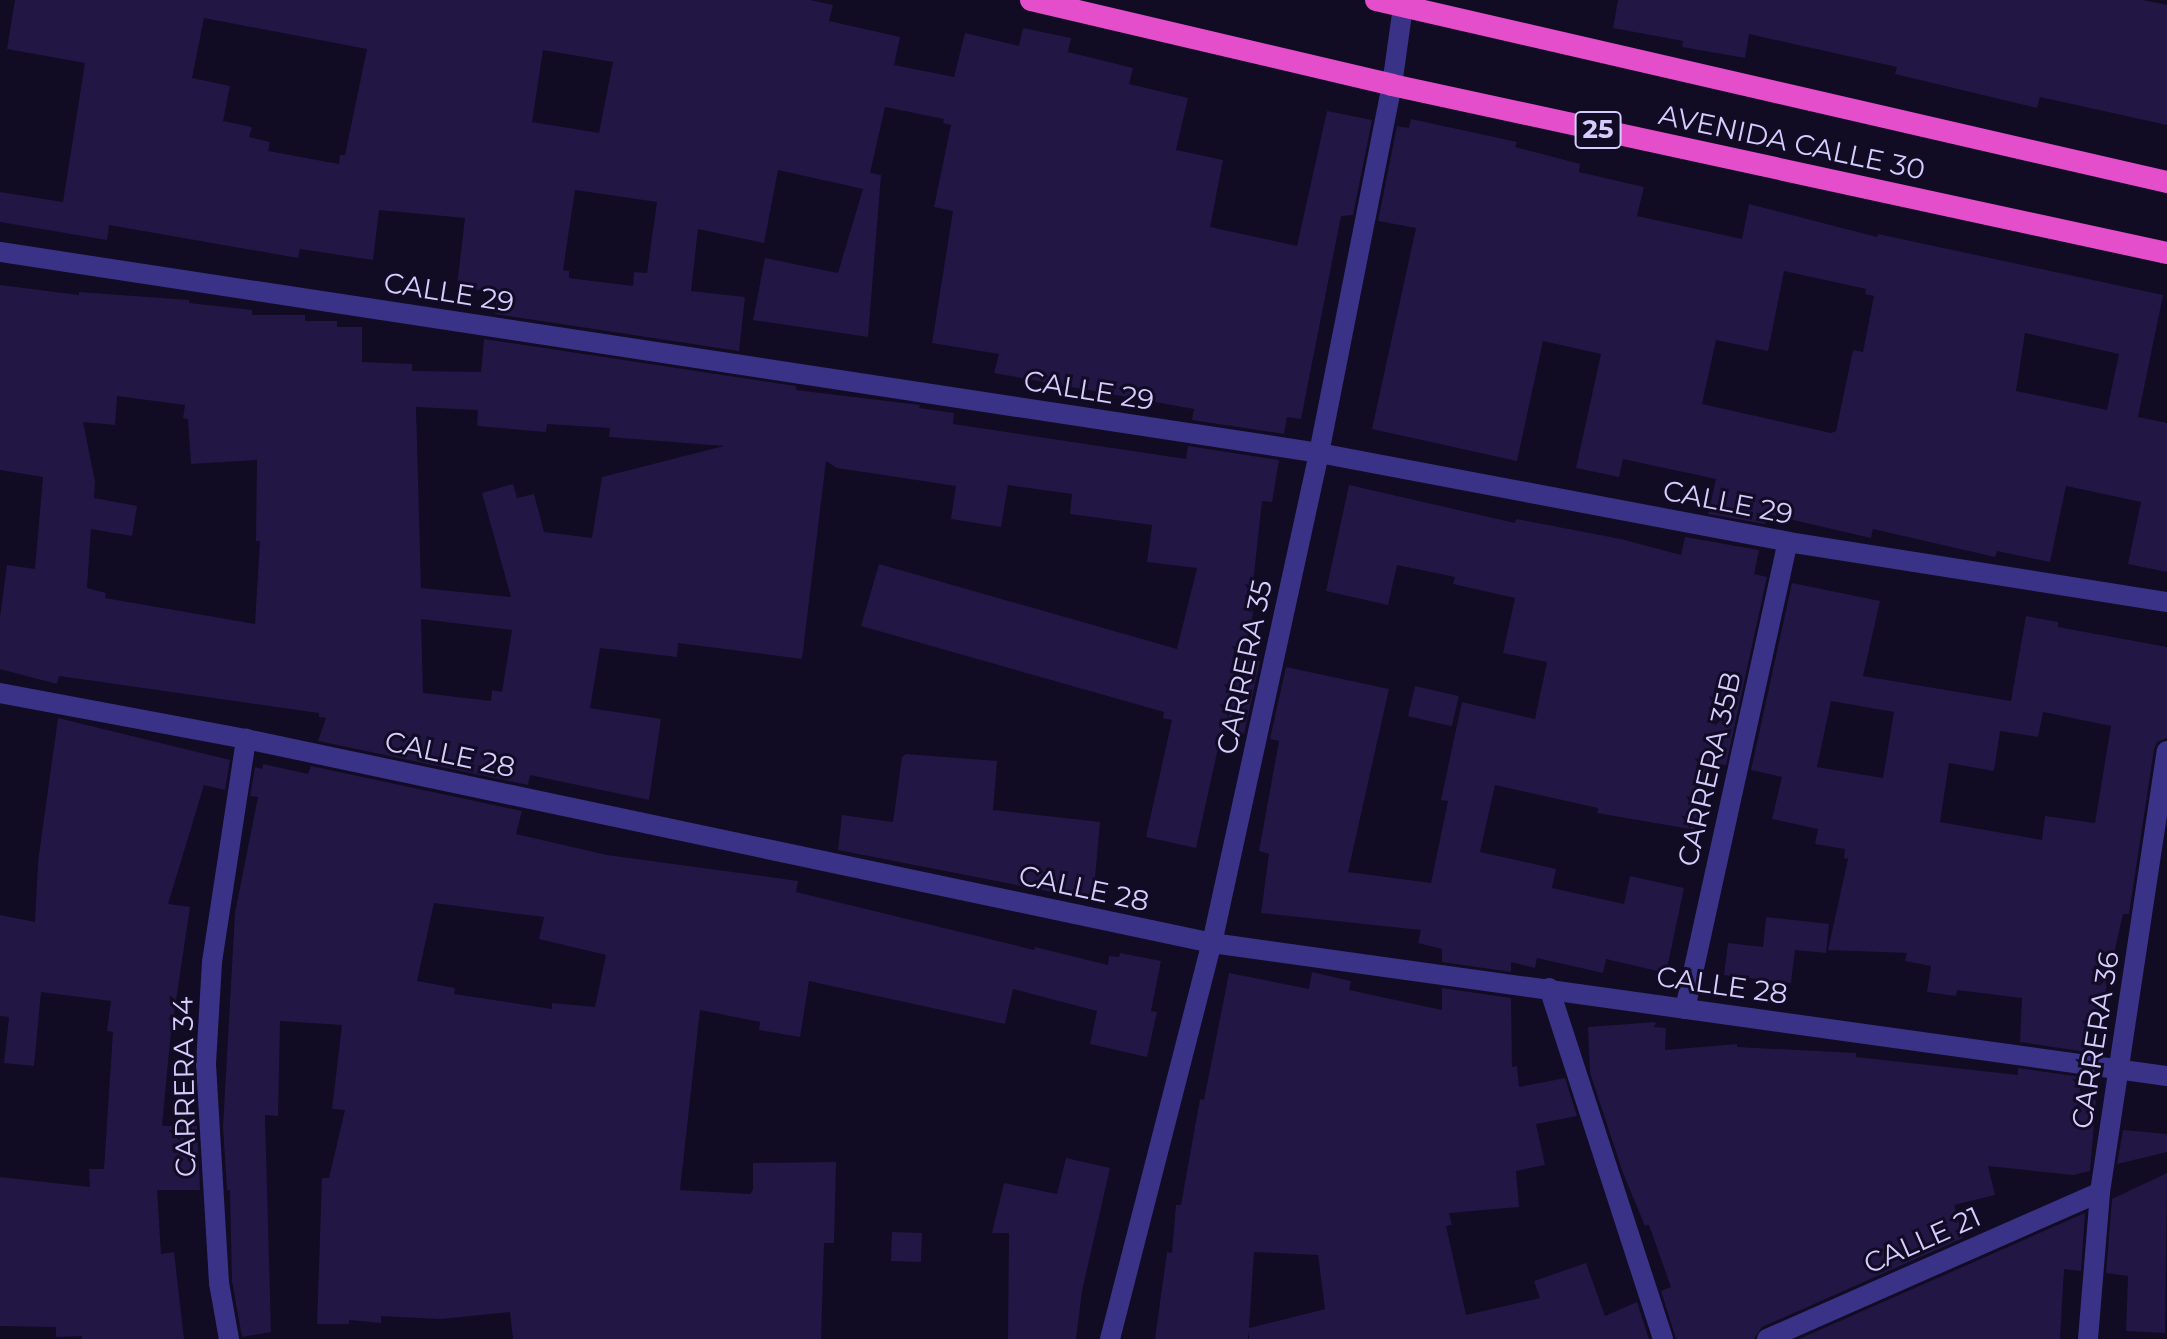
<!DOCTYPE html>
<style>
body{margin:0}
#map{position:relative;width:2167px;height:1339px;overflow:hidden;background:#110b23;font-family:Montserrat,sans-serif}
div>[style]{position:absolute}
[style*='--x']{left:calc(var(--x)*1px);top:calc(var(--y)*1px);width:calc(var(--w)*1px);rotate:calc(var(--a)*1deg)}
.building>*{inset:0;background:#221645;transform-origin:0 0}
.minor>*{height:20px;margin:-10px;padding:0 10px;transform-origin:10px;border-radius:10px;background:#3a3286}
.trunk>*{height:22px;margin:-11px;padding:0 11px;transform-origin:11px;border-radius:11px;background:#e44eca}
span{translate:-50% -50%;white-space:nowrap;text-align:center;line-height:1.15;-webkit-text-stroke:6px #110b23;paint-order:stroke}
.shield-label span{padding:2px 6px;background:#110b23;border:2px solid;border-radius:6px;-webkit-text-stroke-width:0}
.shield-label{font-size:26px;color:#d6cdff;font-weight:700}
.street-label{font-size:28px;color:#d6cdff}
</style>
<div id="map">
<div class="building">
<i style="clip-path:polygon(evenodd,15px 0,810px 0,833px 5px,829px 21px,900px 37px,894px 65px,954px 77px,965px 33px,1019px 46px,1023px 28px,1071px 38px,1068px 52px,1133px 68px,1129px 84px,1188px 98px,1176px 150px,1223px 160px,1210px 227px,1297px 246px,1327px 111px,1372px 120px,1353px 215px,1341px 216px,1301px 419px,1287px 417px,1284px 434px,1192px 420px,1194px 409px,994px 373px,999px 354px,932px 343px,953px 211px,934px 207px,951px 125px,943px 123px,944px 119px,885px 107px,870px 173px,881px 175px,868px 337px,753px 320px,765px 258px,838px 273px,863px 189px,778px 170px,764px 243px,698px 229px,691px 291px,745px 297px,739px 351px,495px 314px,497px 294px,457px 286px,465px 218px,379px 210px,373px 260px,300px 249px,298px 258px,109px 225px,107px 240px,0 222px,0 192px,63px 202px,85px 63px,7px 49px,15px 0,204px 18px,367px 49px,345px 155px,340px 155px,339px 164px,268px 151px,270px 142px,249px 137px,252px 127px,223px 121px,230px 86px,192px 78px,204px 18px,15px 0,543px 50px,613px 62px,599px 133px,532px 122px,543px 50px,15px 0,575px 190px,657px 202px,647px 273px,634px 272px,633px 286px,569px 278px,569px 271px,563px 270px,575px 190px)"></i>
<i style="clip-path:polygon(1618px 0,2143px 0,2167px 5px,2167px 125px,2040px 97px,2037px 108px,1895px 74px,1897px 67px,1749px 34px,1745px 58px,1682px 47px,1683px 41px,1613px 28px)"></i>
<i style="clip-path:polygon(evenodd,1411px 119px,1517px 142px,1515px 147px,1580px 164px,1579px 172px,1644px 187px,1637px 216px,1742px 239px,1749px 204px,1877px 237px,1878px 234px,2163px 295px,2138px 417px,2167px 423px,2167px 572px,2128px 564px,2141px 502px,2066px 486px,2050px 562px,1997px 551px,1995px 557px,1873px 529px,1871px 538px,1767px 514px,1765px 524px,1708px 514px,1716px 479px,1623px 459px,1619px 477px,1576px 468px,1601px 354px,1543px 341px,1517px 461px,1372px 429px,1416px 228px,1378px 221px,1397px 126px,1409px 128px,1411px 119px,1784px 271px,1866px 289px,1865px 294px,1874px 296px,1863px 352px,1853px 350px,1836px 431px,1831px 433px,1702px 404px,1716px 340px,1768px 351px,1784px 271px,1411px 119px,2025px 333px,2119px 354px,2107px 410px,2016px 391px,2025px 333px)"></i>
<i style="clip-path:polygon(evenodd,0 285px,79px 295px,79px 292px,189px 300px,189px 303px,252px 310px,252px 315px,305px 315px,305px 321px,337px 321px,337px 327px,362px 327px,362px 362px,412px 364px,412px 371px,481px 372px,484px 339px,796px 386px,796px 390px,920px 405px,919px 408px,954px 413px,953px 424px,1186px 459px,1188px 446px,1279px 460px,1272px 502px,1262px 501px,1252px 593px,1258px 594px,1242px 658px,1260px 661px,1244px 734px,1222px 730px,1196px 848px,1146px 837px,1172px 720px,1163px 718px,1164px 712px,861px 626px,879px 564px,1177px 649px,1197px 568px,1147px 562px,1152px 525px,1070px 514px,1072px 494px,1008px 485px,1001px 527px,951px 519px,956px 486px,837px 468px,826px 461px,802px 659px,678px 643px,677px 657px,600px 648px,590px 708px,661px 719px,649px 800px,530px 775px,528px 785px,318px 741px,326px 718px,319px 717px,319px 713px,59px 676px,57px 684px,0 669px,0 617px,7px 565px,35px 569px,43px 477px,0 470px,0 285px,117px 396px,185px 405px,183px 418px,188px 419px,191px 464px,257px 460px,256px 541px,260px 541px,255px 624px,105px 598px,106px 593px,87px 588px,91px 529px,132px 536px,137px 506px,94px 498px,95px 481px,83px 422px,115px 425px,117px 396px,0 285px,416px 407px,478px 410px,477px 426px,546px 432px,547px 424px,610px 428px,609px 437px,724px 446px,602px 477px,592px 538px,544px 532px,534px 494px,517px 498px,513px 484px,482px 493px,511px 597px,421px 588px,416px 407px,0 285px,421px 619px,512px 630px,502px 692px,492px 690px,491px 701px,423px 693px,421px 619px)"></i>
<i style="clip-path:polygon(1349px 485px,1515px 523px,1516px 519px,1621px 539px,1681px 555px,1685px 537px,1759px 550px,1754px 574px,1767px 577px,1726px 765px,1710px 763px,1696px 830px,1597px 813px,1598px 808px,1495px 785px,1480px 852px,1556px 869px,1552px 888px,1624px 904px,1630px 876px,1684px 888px,1666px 973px,1606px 959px,1603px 973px,1537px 958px,1535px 968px,1511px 962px,1511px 972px,1442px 962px,1442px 949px,1418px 943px,1421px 930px,1261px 913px,1269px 854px,1259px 851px,1279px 741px,1270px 739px,1286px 667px,1389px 689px,1348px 872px,1431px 883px,1448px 801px,1441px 800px,1462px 702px,1535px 719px,1547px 662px,1503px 653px,1515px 598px,1453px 584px,1455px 577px,1397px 565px,1388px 605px,1326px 591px)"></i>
<i style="clip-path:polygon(evenodd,1792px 583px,1880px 601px,1863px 676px,2011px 701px,2026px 616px,2058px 622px,2058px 627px,2167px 647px,2167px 738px,2157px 742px,2154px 749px,2129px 914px,2123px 914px,2100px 1015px,2092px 1013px,2086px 1052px,2020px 1042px,2022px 998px,1957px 990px,1956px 996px,1927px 992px,1931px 966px,1905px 961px,1907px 953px,1828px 950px,1848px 859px,1844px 858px,1845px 849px,1815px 844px,1818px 829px,1772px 819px,1782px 777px,1751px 770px,1792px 583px,1831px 701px,1894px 712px,1883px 778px,1817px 767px,1831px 701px,1792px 583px,2043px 712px,2111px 726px,2095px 823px,2045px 816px,2042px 840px,1940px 822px,1949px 763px,1994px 771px,2000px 731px,2038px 737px,2043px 712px)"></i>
<i style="left:1415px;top:686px;width:45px;height:31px;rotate:13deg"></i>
<i style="clip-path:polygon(58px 718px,230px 760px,225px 790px,204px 785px,168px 904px,190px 907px,170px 1041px,162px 1126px,197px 1126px,200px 1190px,157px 1190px,161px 1254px,174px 1252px,184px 1339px,82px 1339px,82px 1336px,56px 1337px,56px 1327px,0 1326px,0 1177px,90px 1187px,89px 1169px,104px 1169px,113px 1032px,107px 1031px,111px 1001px,41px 992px,34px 1066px,4px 1063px,9px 1017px,0 1016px,0 915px,35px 922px,38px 862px)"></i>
<i style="clip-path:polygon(906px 754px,997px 761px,993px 810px,1100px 822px,1093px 900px,838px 850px,842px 815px,893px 822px,902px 757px)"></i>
<i style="clip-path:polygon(evenodd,263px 764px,308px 774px,311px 766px,522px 811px,516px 834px,607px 855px,798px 881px,796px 892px,1034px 950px,1035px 947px,1108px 965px,1109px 956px,1119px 957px,1120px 953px,1161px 961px,1151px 1011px,1157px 1012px,1147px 1057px,1090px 1044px,1097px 1011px,1013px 989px,1005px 1024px,809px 981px,800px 1037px,759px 1030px,760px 1022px,700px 1010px,680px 1190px,750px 1194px,753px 1190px,753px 1163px,836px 1162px,834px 1243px,824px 1243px,821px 1339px,513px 1339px,510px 1312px,441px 1319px,381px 1316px,381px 1323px,349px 1320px,349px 1324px,317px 1324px,322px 1178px,329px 1178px,345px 1110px,332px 1109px,342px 1025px,280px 1021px,278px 1116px,265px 1115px,271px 1332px,242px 1337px,232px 1281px,230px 1190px,227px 1190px,223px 1126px,235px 913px,258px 797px,250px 796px,255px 767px,262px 769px,263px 764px,434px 903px,544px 917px,539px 939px,606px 955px,595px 1007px,552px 1003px,552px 1009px,454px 994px,455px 988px,417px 981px,434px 903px)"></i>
<i style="clip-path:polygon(1766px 917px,1829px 924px,1826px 953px,1795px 950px,1791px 983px,1724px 975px,1728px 943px,1763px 947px)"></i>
<i style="clip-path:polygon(evenodd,1312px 972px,1351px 981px,1349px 990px,1442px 1010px,1442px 988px,1511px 998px,1512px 1067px,1517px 1066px,1519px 1087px,1565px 1078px,1577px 1116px,1536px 1124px,1545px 1165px,1516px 1171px,1519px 1207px,1449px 1213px,1452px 1225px,1446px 1226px,1466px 1315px,1540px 1298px,1534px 1281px,1586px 1263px,1605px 1316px,1637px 1302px,1649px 1339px,1249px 1339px,1248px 1331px,1248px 1339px,1155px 1339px,1167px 1252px,1172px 1253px,1176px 1205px,1181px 1205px,1200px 1099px,1204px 1100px,1229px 973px,1309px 989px,1312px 972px,1254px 1252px,1318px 1255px,1325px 1309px,1249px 1328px,1254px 1252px)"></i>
<i style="clip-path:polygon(1656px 1022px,1654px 1027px,1666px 1028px,1665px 1050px,1737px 1044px,1737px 1047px,1856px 1053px,1856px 1057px,2018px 1075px,2018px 1068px,2082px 1077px,2079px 1096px,2096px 1100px,2090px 1171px,2073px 1175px,1988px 1166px,1995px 1195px,1954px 1205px,1963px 1238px,1762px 1327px,1754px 1339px,1676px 1339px,1661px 1291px,1671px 1287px,1649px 1225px,1645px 1226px,1623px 1173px,1590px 1073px,1588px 1027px)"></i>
<i style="clip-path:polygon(2123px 1130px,2167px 1134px,2167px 1152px,2117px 1164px)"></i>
<i style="clip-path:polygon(1066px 1158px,1110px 1168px,1082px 1291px,1076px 1339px,1008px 1339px,1009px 1233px,992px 1233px,1004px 1183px,1057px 1194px)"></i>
<i style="clip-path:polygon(2167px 1173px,2165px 1333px,2126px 1331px,2128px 1276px,2106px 1273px,2112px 1199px)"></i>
<i style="clip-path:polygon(2085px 1213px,2081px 1271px,2064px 1269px,2060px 1339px,1799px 1339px)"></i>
<i style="left:892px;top:1232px;width:30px;height:29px;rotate:2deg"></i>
</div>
<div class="minor">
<i style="--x:0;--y:252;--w:1334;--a:8.66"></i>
<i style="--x:1319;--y:453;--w:477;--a:10.7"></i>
<i style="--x:1788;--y:542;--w:384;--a:9"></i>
<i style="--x:0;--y:693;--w:250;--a:10.6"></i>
<i style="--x:246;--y:739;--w:987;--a:11.92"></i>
<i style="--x:1212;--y:943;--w:964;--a:7.93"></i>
<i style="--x:1549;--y:988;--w:369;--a:72"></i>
<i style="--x:1685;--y:1009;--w:478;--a:-77.6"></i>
<i style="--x:229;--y:1339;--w:57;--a:-100.1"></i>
<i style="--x:219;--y:1283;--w:220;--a:-93.4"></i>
<i style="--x:206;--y:1063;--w:101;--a:-86.6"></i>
<i style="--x:212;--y:962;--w:226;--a:-81.3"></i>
<i style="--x:1110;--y:1339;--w:409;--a:-75.6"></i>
<i style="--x:1212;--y:943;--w:502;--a:-77.68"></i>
<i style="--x:1319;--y:453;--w:375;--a:-78.8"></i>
<i style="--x:1392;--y:85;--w:86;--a:-82"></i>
<i style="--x:1767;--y:1339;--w:364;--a:-23.8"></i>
<i style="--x:2088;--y:1339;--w:147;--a:-85.3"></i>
<i style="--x:2100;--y:1192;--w:446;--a:-81.4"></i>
</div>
<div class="trunk">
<i style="--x:1031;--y:0;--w:371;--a:13.2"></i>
<i style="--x:1392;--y:85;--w:793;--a:12.23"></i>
<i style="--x:1376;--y:0;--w:812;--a:12.96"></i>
</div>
<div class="shield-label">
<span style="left:1598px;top:130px">25</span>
</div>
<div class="street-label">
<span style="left:1792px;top:142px;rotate:12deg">AVENIDA CALLE 30</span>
<span style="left:449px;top:292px;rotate:9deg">CALLE 29</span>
<span style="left:1089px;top:390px;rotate:9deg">CALLE 29</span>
<span style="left:1728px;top:502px;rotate:11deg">CALLE 29</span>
<span style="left:1244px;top:667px;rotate:-78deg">CARRERA 35</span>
<span style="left:450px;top:754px;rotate:12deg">CALLE 28</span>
<span style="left:1709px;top:769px;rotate:-77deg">CARRERA 35B</span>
<span style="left:1084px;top:888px;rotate:12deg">CALLE 28</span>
<span style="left:1722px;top:985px;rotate:8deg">CALLE 28</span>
<span style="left:2095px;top:1040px;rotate:-81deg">CARRERA 36</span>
<span style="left:184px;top:1087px;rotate:-91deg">CARRERA 34</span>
<span style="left:1922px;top:1240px;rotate:-24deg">CALLE 21</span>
</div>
</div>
